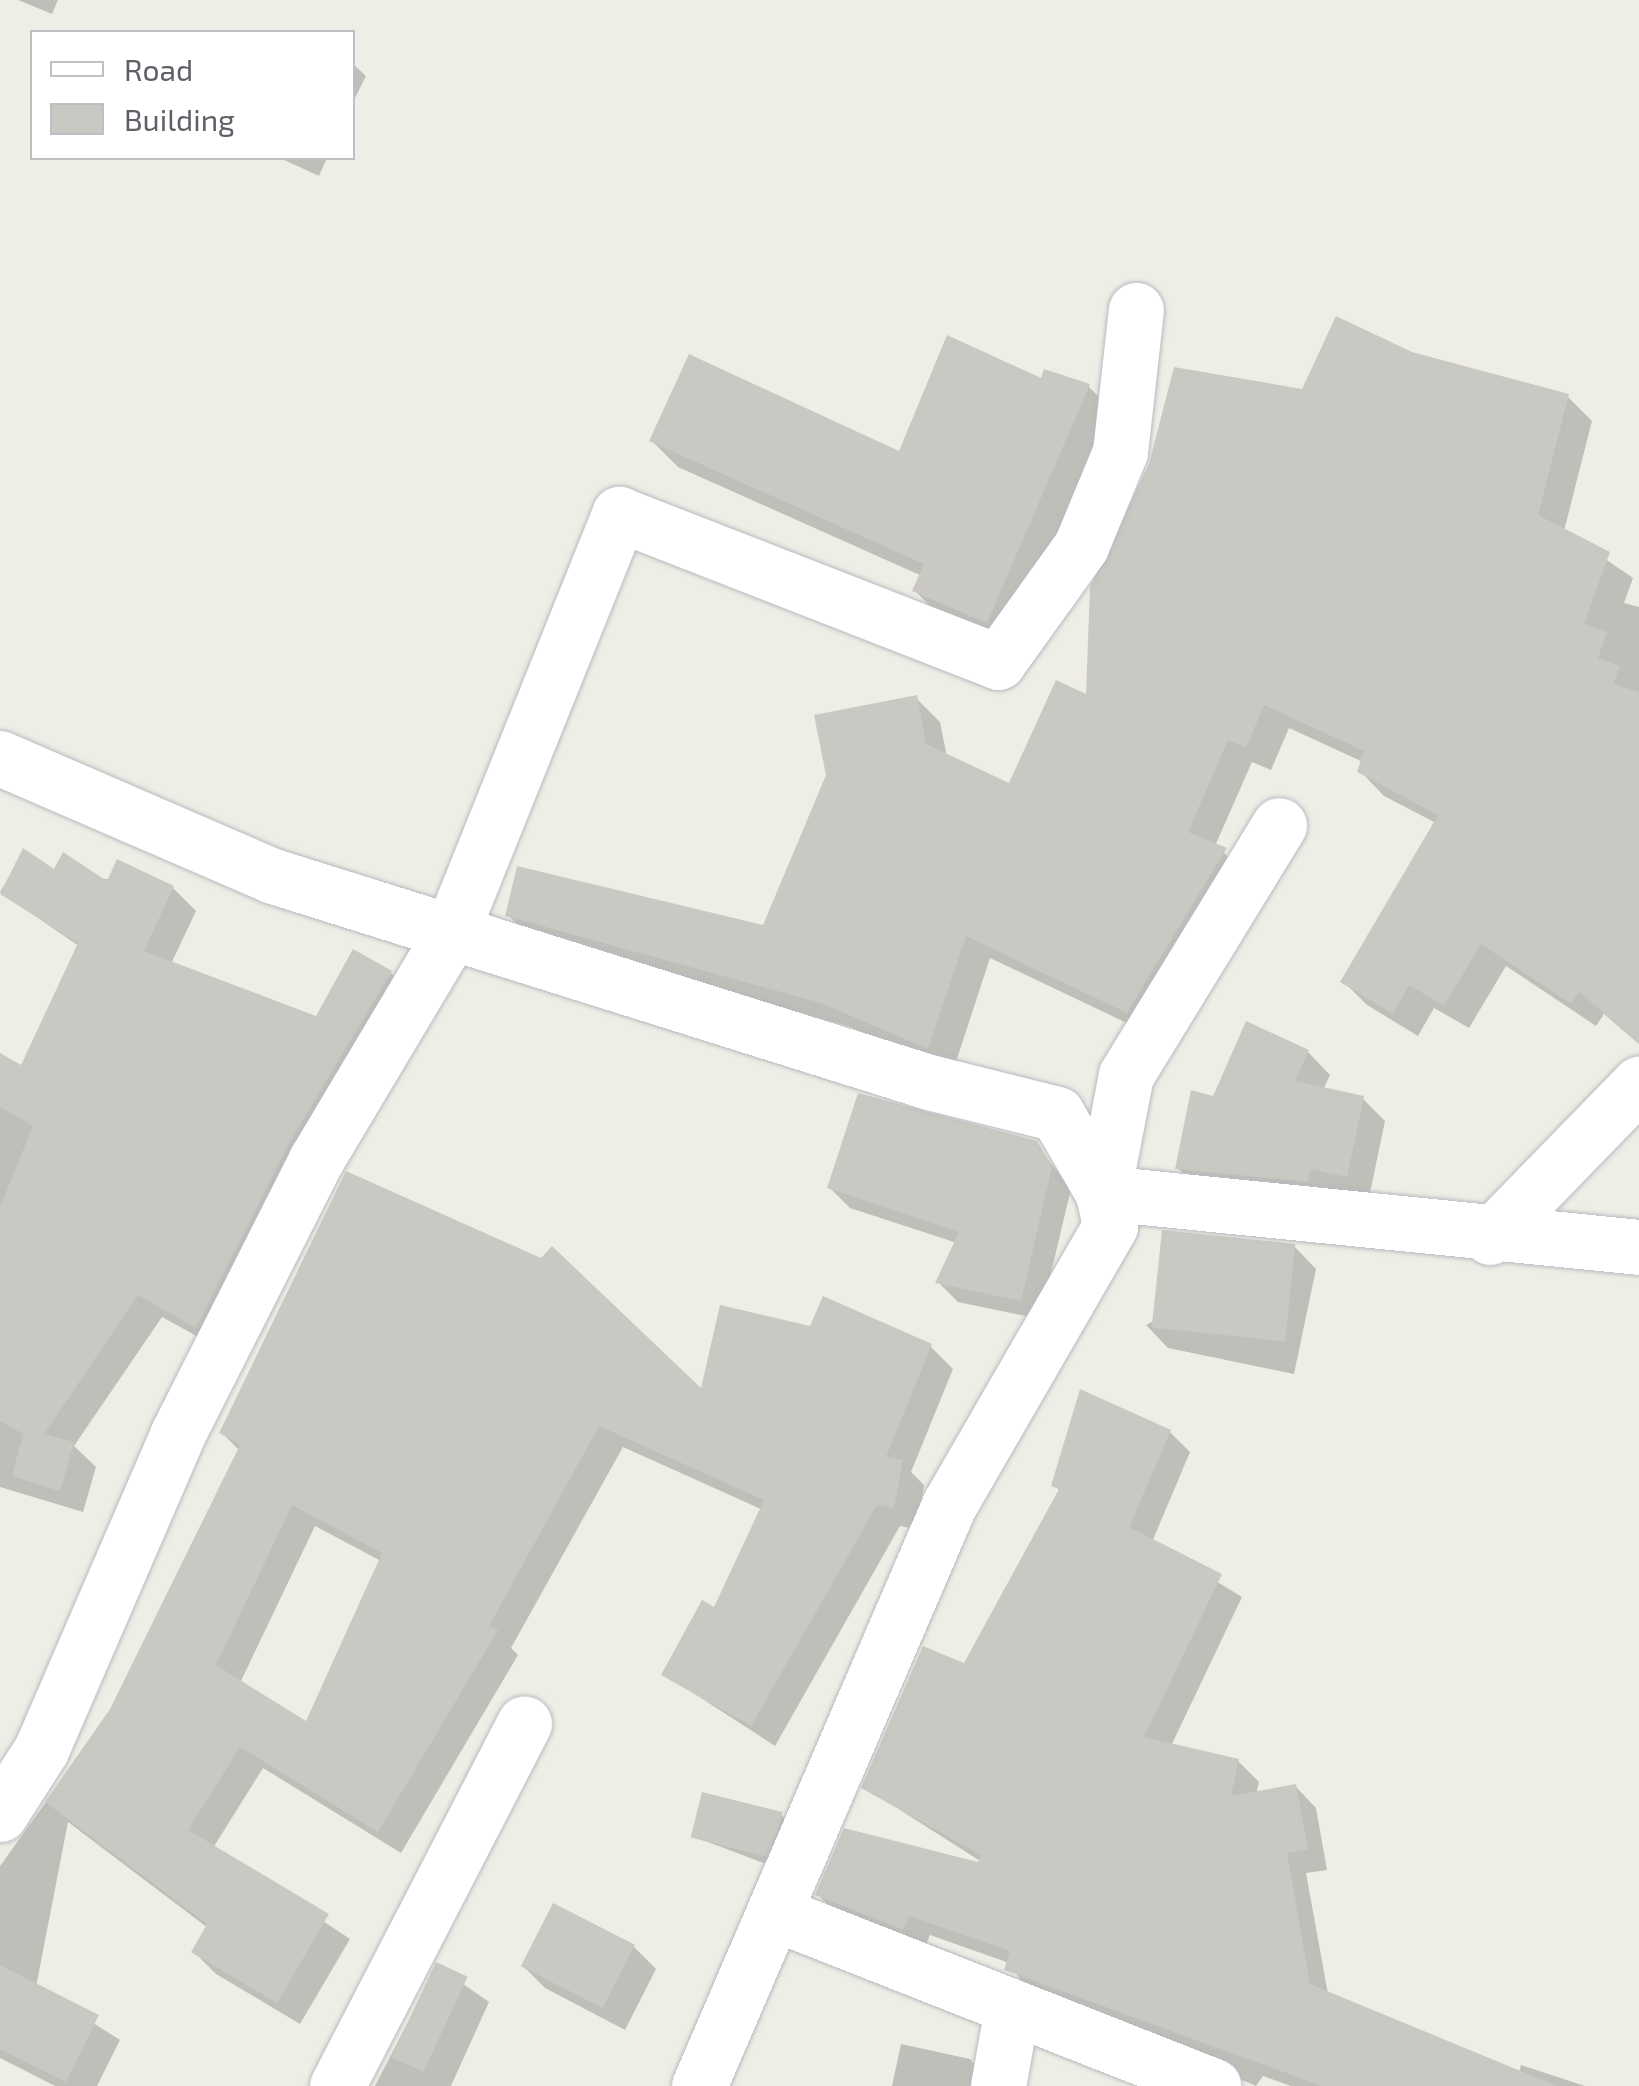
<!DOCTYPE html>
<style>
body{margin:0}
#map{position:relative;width:1639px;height:2086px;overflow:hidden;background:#efeee6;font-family:"Exo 2",sans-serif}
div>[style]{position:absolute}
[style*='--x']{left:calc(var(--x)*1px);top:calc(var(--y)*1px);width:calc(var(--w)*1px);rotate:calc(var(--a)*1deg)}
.shadow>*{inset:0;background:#0003}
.building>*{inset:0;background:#cac8c3;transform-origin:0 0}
.roads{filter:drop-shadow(0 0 2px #b8babf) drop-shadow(0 0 2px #b8babf)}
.street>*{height:55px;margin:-27.5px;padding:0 27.5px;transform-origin:27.5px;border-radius:27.5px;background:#fff}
span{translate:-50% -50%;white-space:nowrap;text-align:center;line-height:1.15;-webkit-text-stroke:8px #fff;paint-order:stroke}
.legend{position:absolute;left:30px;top:30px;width:325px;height:130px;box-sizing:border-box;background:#fff;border:2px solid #bebfc2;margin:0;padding:12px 18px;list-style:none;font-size:30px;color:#5d6066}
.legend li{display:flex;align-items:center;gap:20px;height:50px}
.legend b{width:50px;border:2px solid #bebfc2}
</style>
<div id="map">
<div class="shadow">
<i style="clip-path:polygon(18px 0,58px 0,52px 14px)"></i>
<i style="clip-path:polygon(352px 63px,366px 76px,352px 104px)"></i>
<i style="clip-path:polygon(280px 158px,327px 158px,319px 176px)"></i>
<i style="clip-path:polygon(1412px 355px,1568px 397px,1592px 421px,1564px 531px,1633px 578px,1624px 603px,1639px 607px,1639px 1044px,1604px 1014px,1596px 1026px,1506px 966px,1469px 1028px,1434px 1008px,1418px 1036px,1367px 1005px,1343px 981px,1436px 823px,1384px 796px,1360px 771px,1363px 762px,1289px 728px,1271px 770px,1252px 762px,1215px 846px,1250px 874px,1152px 1035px,990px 958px,953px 1071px,848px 1026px,532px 940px,508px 915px,764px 928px,916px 698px,940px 722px,947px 757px,1010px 787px,1088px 697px,1303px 392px)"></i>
<i style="clip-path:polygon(1043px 381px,1089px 387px,1115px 413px,1014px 648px,941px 617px,915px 591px,922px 576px,678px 467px,652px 441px,900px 454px)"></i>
<i style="clip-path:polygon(24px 852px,54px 872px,173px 888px,196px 911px,171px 964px,317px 1019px,391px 973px,414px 996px,220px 1349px,162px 1317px,74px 1446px,96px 1467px,83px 1512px,0 1487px,0 1056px,22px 1069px,143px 990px,0 892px)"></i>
<i style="clip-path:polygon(1308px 1052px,1330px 1075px,1323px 1090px,1363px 1099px,1385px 1121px,1369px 1198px,1200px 1191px,1178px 1168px,1214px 1100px)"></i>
<i style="clip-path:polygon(1035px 1143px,1071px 1189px,1040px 1319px,958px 1302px,938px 1282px,957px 1243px,850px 1208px,830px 1188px)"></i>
<i style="clip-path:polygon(evenodd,347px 1174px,702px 1393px,812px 1329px,930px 1346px,953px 1369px,911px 1472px,924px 1485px,916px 1529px,900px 1526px,775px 1746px,664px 1674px,715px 1610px,763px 1510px,623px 1447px,511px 1648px,518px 1655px,401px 1853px,263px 1768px,213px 1848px,350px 1939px,300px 2024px,216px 1974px,194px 1952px,208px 1928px,68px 1822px,36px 1987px,120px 2040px,97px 2086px,55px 2086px,0 2058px,0 1866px,112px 1710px,240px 1451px,222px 1433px,347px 1174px,315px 1526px,381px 1561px,307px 1724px,240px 1683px,315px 1526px)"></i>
<i style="clip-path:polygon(1294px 1246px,1316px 1269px,1294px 1374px,1168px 1348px,1146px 1325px)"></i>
<i style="clip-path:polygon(1170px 1432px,1190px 1452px,1152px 1542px,1242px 1597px,1171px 1746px,1238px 1761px,1259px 1782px,1256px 1794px,1296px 1787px,1316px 1808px,1327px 1870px,1306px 1873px,1328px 1994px,1519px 2072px,1521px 2065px,1585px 2086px,1291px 2086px,1263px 2076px,1256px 2086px,1028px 1990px,1009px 1963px,930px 1935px,924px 1949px,839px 1915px,818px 1895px,988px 1866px,864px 1787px,965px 1666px,1061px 1492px,1054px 1485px)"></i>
<i style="clip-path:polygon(781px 1815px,792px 1825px,774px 1867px,692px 1836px)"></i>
<i style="clip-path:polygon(634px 1947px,656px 1969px,625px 2030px,545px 1988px,523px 1966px)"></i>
<i style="clip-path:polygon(437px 1966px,489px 2002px,451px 2086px,375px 2086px)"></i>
<i style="clip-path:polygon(901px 2044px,970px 2059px,992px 2086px,892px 2086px)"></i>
</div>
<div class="building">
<i style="clip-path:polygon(1336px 316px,1412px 352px,1569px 394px,1538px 515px,1610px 552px,1584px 624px,1607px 632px,1598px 658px,1620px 666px,1613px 684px,1639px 692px,1639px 1043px,1579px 992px,1571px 1004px,1481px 944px,1444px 1006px,1409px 985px,1393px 1014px,1340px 982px,1438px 815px,1357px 772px,1364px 751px,1264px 705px,1246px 748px,1228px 740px,1188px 832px,1227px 848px,1127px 1013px,966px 936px,928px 1049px,821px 1003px,505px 916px,517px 866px,763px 925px,826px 775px,814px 715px,917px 695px,926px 744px,1009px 783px,1056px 680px,1086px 694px,1090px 587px,1149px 464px,1174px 367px,1302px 389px)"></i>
<i style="clip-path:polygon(947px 335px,1041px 378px,1044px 369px,1090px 384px,987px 623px,912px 591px,924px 564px,649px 441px,689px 354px,899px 451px)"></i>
<i style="clip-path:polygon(23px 848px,54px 869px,63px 852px,107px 881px,117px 859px,174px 886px,144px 951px,316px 1016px,353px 949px,392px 971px,289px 1144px,196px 1328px,138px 1295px,44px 1434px,74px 1442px,60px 1491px,12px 1476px,23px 1434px,0 1421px,0 1207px,33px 1126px,0 1107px,0 1053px,21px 1065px,78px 943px,0 894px)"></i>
<i style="clip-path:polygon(1246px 1021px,1309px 1050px,1295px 1081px,1364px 1096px,1347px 1177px,1310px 1169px,1308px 1182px,1175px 1169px,1191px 1090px,1213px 1096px)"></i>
<i style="clip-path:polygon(858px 1093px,1037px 1141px,1052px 1167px,1021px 1301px,935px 1283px,959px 1232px,827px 1188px)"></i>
<i style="clip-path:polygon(evenodd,346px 1171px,541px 1258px,552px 1246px,701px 1388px,720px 1305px,810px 1326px,823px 1296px,932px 1344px,886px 1457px,903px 1460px,894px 1508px,877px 1505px,751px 1726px,661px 1675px,702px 1600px,714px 1607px,764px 1500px,599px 1426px,489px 1626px,498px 1630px,378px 1832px,240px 1747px,188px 1830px,329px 1914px,277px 2003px,191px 1952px,207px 1924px,45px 1802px,110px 1709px,240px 1445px,219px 1433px,346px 1171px,292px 1505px,382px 1553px,306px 1721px,216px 1665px,292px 1505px)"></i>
<i style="left:1162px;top:1230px;width:134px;height:98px;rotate:6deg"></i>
<i style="clip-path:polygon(1080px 1389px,1171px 1430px,1129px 1527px,1222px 1574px,1144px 1737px,1239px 1759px,1231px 1796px,1296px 1784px,1308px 1849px,1287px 1853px,1310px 1984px,1557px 2086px,1322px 2086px,1004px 1970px,1010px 1951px,909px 1916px,903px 1930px,815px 1895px,844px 1828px,978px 1862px,981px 1855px,861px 1788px,923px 1646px,964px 1663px,1059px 1489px,1051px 1486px)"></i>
<i style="left:702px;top:1792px;width:83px;height:47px;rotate:14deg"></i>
<i style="left:553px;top:1903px;width:92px;height:71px;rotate:27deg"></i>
<i style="left:436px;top:1962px;width:35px;height:105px;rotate:25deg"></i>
<i style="clip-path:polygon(0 1965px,99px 2015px,66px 2082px,0 2049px)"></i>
</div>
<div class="roads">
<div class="street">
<i style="--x:0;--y:758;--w:297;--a:23.4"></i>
<i style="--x:273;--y:876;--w:688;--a:17.43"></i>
<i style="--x:929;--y:1082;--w:132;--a:14"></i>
<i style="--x:1057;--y:1114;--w:91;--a:59.8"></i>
<i style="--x:1103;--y:1193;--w:539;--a:5.75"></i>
<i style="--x:1490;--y:1237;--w:214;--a:-45.8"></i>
<i style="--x:0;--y:1814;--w:76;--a:-57.4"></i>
<i style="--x:41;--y:1750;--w:343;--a:-66.6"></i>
<i style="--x:177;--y:1435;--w:308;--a:-63.2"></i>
<i style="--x:316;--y:1160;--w:262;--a:-59.2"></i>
<i style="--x:450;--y:935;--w:454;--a:-68.1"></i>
<i style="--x:619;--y:514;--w:407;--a:21.3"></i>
<i style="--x:998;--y:662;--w:143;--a:-54.4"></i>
<i style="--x:1081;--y:546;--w:102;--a:-67.5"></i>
<i style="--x:1120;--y:452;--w:143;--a:-83.6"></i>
<i style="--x:777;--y:1914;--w:469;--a:21.5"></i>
<i style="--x:337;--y:2086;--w:408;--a:-62.7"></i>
<i style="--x:699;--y:2086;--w:633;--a:-66.72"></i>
<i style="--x:949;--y:1505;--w:322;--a:-60"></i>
<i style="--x:1110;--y:1226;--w:34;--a:-102"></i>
<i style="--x:1103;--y:1193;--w:120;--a:-79"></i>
<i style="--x:1126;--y:1075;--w:293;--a:-58.5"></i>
<i style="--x:998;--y:2086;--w:79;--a:-79.8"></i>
</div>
</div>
<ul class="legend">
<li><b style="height:12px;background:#fff"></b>Road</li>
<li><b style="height:28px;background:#cac8c3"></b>Building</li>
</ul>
</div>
